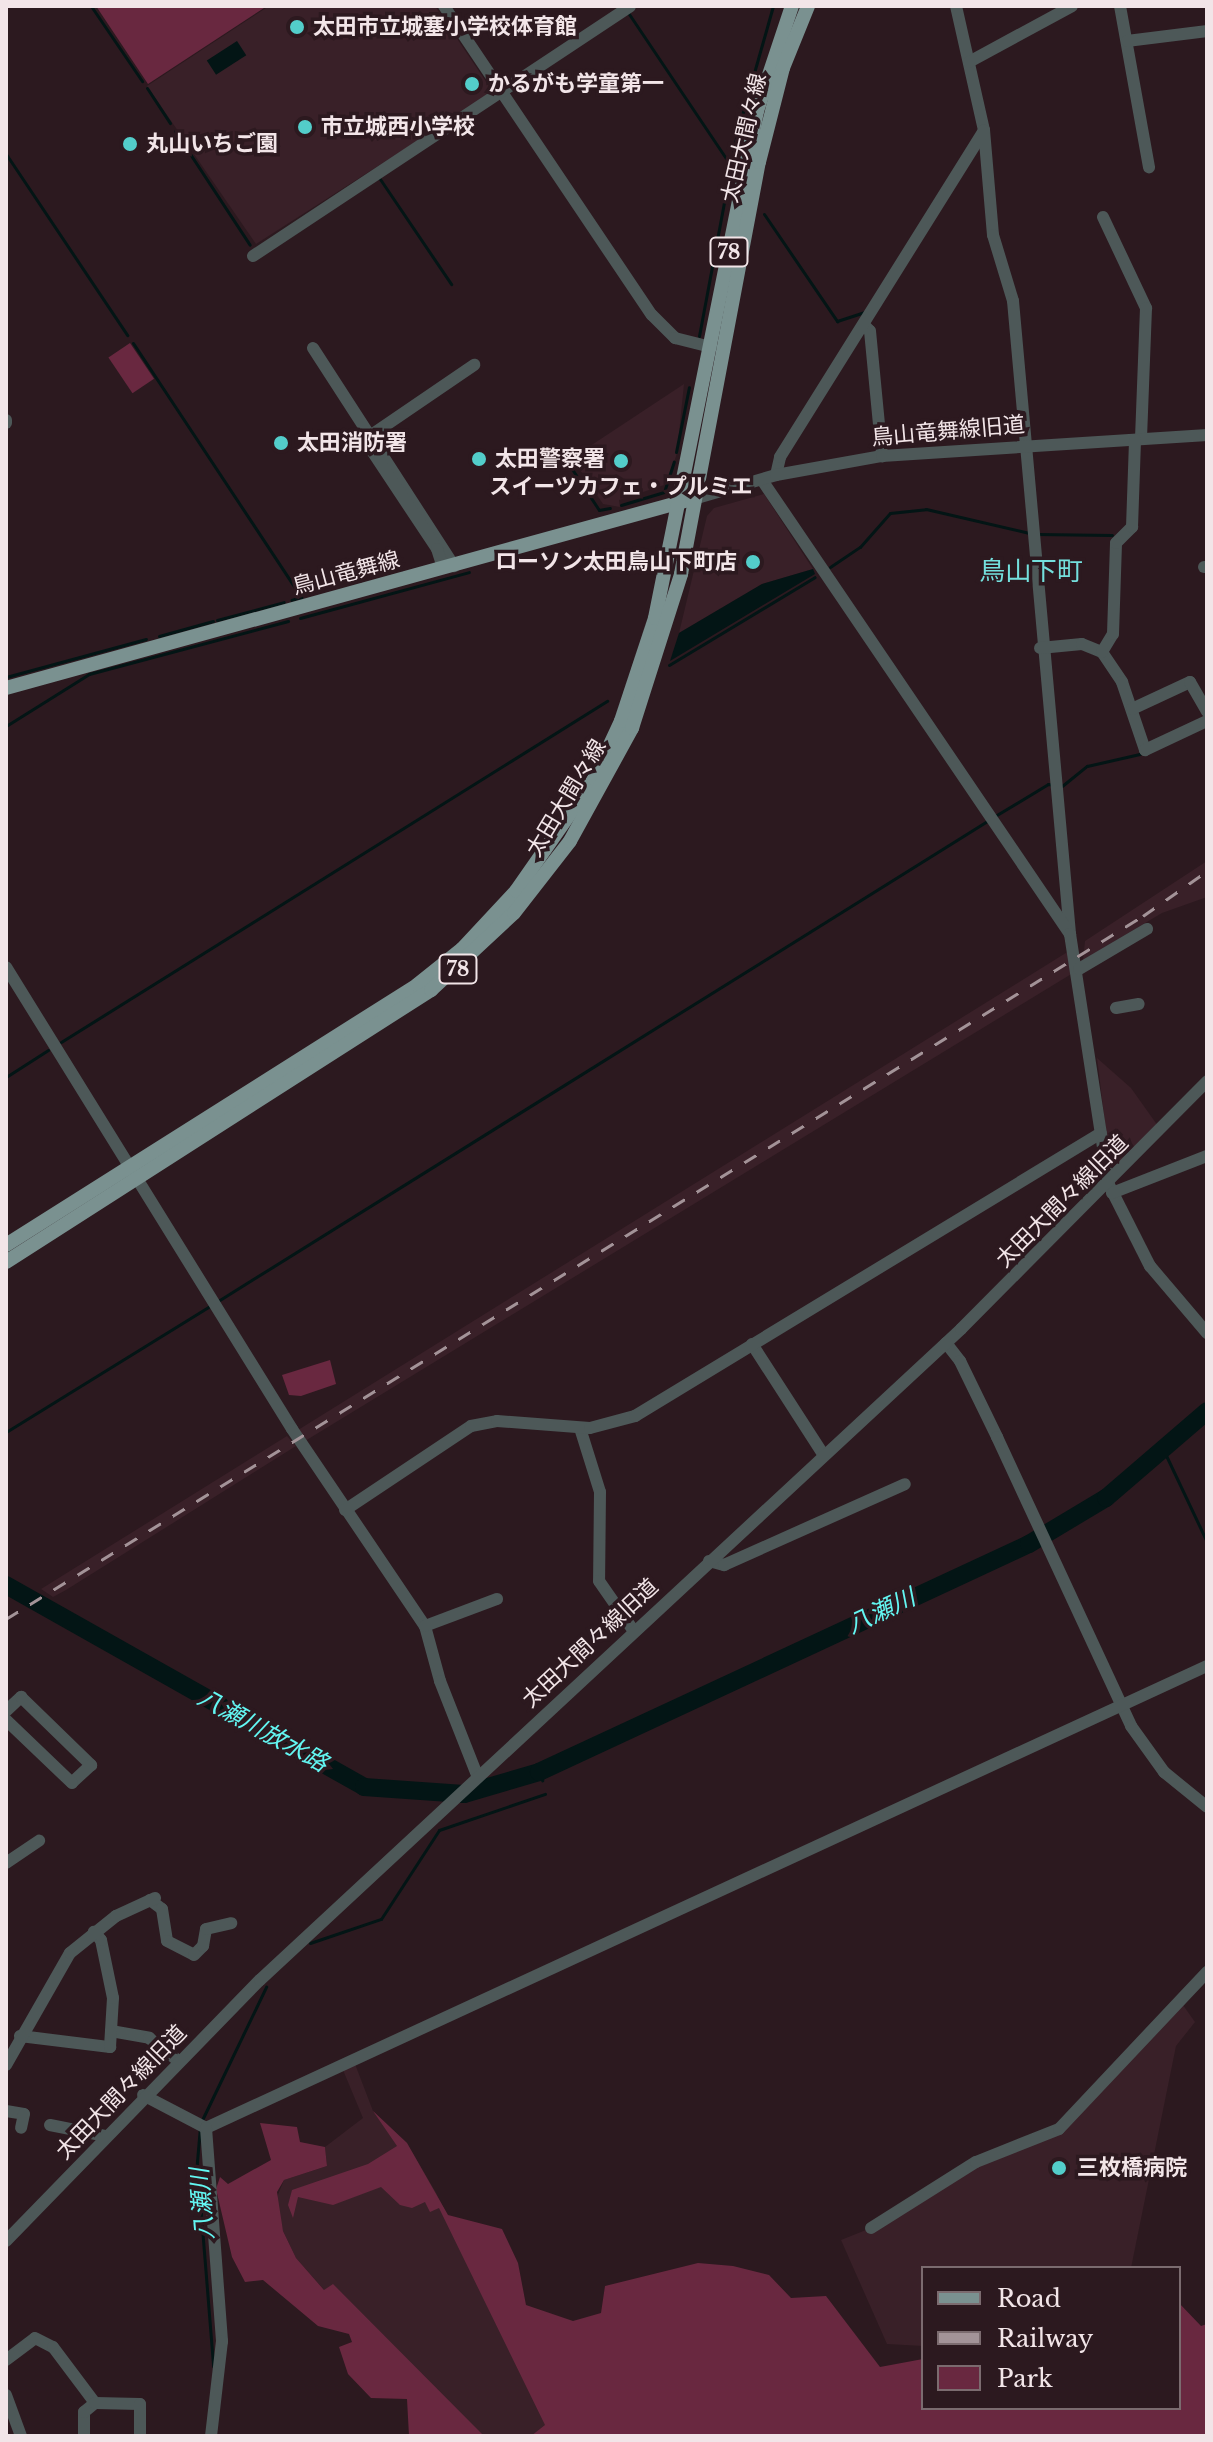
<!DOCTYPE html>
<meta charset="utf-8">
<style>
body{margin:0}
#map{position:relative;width:1213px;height:2442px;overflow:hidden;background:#2c191f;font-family:"Libre Baskerville","Noto Sans JP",serif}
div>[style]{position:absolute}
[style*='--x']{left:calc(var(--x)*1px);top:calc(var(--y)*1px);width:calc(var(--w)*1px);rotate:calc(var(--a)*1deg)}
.built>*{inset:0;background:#392028}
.green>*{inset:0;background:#692840;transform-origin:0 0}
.water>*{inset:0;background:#031515;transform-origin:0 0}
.stream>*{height:3px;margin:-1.5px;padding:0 1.5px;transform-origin:1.5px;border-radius:1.5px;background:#031515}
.river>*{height:18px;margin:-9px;padding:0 9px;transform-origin:9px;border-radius:9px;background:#031515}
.minor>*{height:12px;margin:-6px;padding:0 6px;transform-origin:6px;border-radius:6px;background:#4d5858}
.major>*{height:14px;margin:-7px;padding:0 7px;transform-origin:7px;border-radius:7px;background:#7a9190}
.rail>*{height:3px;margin-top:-1.5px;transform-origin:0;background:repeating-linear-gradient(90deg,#a39398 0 14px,transparent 0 28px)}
.dots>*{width:22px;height:22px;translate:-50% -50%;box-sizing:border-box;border:4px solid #2c191f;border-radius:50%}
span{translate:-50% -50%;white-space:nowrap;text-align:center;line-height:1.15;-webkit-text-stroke:7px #2c191f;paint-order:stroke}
.shield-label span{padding:2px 6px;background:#2c191f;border:2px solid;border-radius:6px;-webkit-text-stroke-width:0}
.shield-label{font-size:20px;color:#f2e5e8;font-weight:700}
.poi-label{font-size:22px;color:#f2e5e8;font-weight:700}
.left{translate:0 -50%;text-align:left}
.right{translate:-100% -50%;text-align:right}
.street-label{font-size:22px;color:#f2e5e8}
.water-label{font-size:24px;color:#63f7f3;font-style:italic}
.quarter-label{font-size:26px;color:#74e0dd}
.frame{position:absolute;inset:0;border:8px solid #f2e5e8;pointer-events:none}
.legend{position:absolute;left:921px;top:2266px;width:260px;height:144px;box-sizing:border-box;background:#2c191f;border:2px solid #7b6b6f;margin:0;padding:10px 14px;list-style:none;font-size:24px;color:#f2e5e8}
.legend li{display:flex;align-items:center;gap:16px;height:40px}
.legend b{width:40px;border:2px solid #7b6b6f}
</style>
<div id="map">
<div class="built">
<i style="clip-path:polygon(269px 6px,435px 6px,491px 89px,489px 95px,256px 244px,147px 86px)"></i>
<i style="clip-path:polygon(684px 384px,677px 453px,667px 484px,619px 500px,620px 507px,603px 504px,572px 458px)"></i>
<i style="clip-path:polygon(764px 494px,813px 569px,762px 584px,679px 633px,707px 516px,714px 508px)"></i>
<i style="clip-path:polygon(1207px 861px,1207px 897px,1162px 913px,1083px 960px,1085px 941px)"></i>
<i style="clip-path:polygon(1069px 951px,1073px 973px,305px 1441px,298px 1430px)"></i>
<i style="clip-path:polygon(1097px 1058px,1131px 1088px,1158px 1126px,1111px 1171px)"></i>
<i style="clip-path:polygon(287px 1436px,296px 1446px,66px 1590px,53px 1597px,41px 1589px)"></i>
<i style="clip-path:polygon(1178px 1998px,1195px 2022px,1176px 2046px,1131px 2268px,923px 2268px,923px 2346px,887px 2344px,841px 2240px,871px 2228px,958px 2173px,1060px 2129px)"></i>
<i style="clip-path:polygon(355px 2064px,373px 2111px,407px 2143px,435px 2191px,554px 2423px,538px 2436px,467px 2436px,333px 2300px,296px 2258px,283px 2231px,275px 2202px,284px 2180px,327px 2166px,325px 2147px,363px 2118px,343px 2070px)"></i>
</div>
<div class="green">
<i style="clip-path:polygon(96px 6px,267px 6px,148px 84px)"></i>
<i style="left:130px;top:343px;width:43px;height:26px;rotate:56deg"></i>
<i style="clip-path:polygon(330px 1360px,336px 1384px,301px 1396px,289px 1395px,282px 1375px)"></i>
<i style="clip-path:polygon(373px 2111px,407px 2143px,448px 2215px,502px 2229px,518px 2263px,526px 2305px,573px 2321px,601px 2313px,605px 2286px,698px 2263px,733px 2266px,769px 2275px,791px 2298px,826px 2296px,880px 2367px,923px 2359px,923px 2408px,1179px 2408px,1179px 2303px,1201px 2326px,1207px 2324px,1207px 2436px,531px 2436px,545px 2425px,439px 2208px,430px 2212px,425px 2202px,412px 2208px,400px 2205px,381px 2187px,333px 2205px,298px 2197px,293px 2218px,288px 2205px,292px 2190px,368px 2164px,397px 2146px)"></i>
<i style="clip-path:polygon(260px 2123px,297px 2127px,300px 2142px,325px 2147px,327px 2166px,284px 2180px,277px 2192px,283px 2231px,296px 2258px,324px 2290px,333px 2284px,484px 2436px,409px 2436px,407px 2399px,371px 2398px,348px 2374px,339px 2347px,352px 2342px,349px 2334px,318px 2326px,263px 2280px,245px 2282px,232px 2257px,216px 2189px,220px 2177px,228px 2184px,271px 2160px)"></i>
</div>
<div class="water">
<i style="left:237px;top:41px;width:17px;height:36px;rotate:57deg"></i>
<i style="clip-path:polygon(813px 569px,815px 574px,670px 661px,679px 633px,762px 584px)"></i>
</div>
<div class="stream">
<i style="--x:91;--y:6;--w:91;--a:55.8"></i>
<i style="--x:627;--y:11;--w:184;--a:56.1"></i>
<i style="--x:147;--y:88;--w:42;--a:56.7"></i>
<i style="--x:175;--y:131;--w:136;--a:56.7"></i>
<i style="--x:6;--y:154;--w:218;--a:56.2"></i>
<i style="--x:380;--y:179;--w:127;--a:55.9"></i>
<i style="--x:764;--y:214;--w:130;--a:55.7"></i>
<i style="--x:837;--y:321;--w:29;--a:-18"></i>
<i style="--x:699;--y:336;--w:207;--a:-79.4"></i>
<i style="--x:737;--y:133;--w:132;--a:-74.2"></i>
<i style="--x:133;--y:343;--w:305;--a:56.5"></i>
<i style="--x:301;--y:597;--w:10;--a:163"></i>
<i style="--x:676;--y:452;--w:66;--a:-78.7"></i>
<i style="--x:568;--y:463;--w:56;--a:56.6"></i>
<i style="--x:599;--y:510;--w:11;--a:-10"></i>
<i style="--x:621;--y:505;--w:45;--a:-16.8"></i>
<i style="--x:664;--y:492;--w:32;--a:-72"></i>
<i style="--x:1036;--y:534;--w:76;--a:0.8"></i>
<i style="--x:830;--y:567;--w:36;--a:-34"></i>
<i style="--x:860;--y:547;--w:45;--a:-48.6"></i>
<i style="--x:890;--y:513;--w:36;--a:-6"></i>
<i style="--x:926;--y:509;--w:106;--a:13.1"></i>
<i style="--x:300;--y:618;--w:175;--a:-15.2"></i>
<i style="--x:217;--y:620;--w:69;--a:-15"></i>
<i style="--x:159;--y:636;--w:56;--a:-15.5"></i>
<i style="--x:669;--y:665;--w:170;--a:-31.1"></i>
<i style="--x:6;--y:677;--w:145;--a:-15.2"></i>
<i style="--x:6;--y:726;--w:98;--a:-32.1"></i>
<i style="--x:89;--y:674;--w:206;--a:-14.9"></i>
<i style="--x:1062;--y:786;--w:32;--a:-39"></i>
<i style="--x:1087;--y:766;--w:54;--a:-12.8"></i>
<i style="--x:995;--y:816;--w:62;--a:-31.1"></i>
<i style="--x:1048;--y:784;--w:6;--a:9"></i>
<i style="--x:61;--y:1042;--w:644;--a:-31.99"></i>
<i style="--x:6;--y:1077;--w:50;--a:-32.7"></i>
<i style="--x:218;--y:1301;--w:909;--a:-31.96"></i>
<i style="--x:6;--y:1432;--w:242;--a:-31.7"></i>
<i style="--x:1163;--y:1449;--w:103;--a:64.7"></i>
<i style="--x:539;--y:1772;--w:9;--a:69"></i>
<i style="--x:310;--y:1943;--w:75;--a:-18.7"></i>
<i style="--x:381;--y:1919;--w:106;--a:-56.9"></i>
<i style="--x:439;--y:1830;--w:112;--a:-18.8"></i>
<i style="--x:202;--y:2120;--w:148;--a:-64.3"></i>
<i style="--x:200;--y:2127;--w:38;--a:95"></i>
<i style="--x:197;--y:2165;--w:202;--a:85.4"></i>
</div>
<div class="river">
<i style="--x:6;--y:1585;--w:411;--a:29.4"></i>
<i style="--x:364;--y:1787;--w:100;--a:4"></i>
<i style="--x:464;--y:1794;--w:78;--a:-16.3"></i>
<i style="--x:539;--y:1772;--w:540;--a:-24.95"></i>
<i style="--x:1029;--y:1544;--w:90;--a:-30.9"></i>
<i style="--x:1106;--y:1498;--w:133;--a:-40.7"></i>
</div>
<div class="minor">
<i style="--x:444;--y:6;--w:372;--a:56.1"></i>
<i style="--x:652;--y:315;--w:33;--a:45"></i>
<i style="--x:675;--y:338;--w:37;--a:14"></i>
<i style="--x:956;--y:6;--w:127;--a:77.3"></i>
<i style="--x:984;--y:130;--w:105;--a:85.1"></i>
<i style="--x:993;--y:235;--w:69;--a:73.1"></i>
<i style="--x:1013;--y:301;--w:636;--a:84.85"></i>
<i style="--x:1120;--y:6;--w:164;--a:79.8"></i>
<i style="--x:1127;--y:41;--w:81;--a:-7.1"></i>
<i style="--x:969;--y:62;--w:117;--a:-28.5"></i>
<i style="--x:1103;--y:217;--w:101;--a:64.7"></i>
<i style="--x:1146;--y:308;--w:131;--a:92.2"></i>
<i style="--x:253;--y:256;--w:452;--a:-33.5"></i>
<i style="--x:864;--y:325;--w:8;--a:45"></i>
<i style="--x:870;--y:331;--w:126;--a:84.5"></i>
<i style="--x:313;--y:348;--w:260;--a:57.1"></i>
<i style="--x:6;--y:420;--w:3;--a:90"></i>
<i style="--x:367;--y:438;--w:130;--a:-34.3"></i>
<i style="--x:372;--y:451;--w:118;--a:56.4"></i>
<i style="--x:437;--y:549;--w:20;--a:72"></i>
<i style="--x:776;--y:475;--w:18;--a:-77"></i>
<i style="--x:780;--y:457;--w:385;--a:-58"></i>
<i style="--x:762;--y:480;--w:549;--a:55.85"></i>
<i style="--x:1070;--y:934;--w:254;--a:81.2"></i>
<i style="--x:1109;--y:1185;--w:91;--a:63.2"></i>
<i style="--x:1150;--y:1266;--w:88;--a:49.6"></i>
<i style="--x:697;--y:498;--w:82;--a:-16.2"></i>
<i style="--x:776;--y:475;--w:108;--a:-10.2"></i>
<i style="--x:882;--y:456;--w:326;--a:-3.7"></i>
<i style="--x:1204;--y:567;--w:3;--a:0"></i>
<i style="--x:1040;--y:648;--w:42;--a:-5.4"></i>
<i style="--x:1082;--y:644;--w:22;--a:22"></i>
<i style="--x:1102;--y:652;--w:36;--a:56"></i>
<i style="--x:1122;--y:682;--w:72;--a:71.3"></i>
<i style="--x:1145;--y:750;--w:68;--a:-25.1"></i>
<i style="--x:1102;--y:652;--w:21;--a:-59"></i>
<i style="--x:1113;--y:634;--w:91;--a:-88.1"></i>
<i style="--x:1116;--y:543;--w:23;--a:-45"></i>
<i style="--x:1132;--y:527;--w:87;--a:-88"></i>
<i style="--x:1132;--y:709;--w:64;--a:-25"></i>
<i style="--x:1190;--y:682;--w:34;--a:60"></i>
<i style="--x:6;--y:967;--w:543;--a:58.24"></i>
<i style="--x:292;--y:1429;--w:238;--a:56"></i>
<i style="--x:425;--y:1626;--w:57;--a:74.7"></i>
<i style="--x:440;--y:1681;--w:101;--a:68.5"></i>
<i style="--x:1079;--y:969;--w:79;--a:-30.5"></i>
<i style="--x:1116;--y:1008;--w:23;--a:-10"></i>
<i style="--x:1112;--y:1193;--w:102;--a:-21.3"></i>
<i style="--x:946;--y:1343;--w:23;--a:52"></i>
<i style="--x:960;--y:1361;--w:85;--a:64"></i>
<i style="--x:997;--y:1437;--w:319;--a:65.1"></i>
<i style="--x:1131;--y:1726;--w:57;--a:54.3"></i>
<i style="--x:1164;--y:1772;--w:55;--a:39.1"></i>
<i style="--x:752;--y:1344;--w:131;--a:57.2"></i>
<i style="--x:580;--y:1428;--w:67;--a:72.6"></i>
<i style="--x:600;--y:1492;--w:89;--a:90.6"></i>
<i style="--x:599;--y:1581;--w:60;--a:55.2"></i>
<i style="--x:345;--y:1510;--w:151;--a:-33.7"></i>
<i style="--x:471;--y:1426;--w:26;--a:-11"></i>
<i style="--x:497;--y:1421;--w:93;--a:4.3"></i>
<i style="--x:590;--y:1428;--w:47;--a:-14.9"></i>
<i style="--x:635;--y:1416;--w:545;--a:-31.27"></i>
<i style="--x:709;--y:1561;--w:16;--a:15"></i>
<i style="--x:724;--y:1565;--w:198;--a:-24.1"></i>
<i style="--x:425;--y:1626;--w:77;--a:-20.6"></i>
<i style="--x:6;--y:1711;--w:21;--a:-43"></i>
<i style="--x:21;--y:1697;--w:98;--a:44.2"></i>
<i style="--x:91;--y:1765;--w:26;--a:137"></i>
<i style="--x:72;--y:1783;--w:91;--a:-136.3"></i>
<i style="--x:6;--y:1863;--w:40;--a:-34"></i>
<i style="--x:150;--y:1900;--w:15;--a:37"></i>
<i style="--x:162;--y:1909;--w:32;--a:81"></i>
<i style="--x:167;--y:1941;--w:30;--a:27"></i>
<i style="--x:194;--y:1955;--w:13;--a:-45"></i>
<i style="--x:203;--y:1946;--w:17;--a:-80"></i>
<i style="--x:206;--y:1929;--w:26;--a:-13"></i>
<i style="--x:111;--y:2031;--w:39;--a:10"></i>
<i style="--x:149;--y:2038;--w:37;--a:38"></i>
<i style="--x:20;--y:2036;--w:91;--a:7"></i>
<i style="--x:110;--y:2047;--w:49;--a:-86.5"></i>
<i style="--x:113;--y:1998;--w:59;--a:-101.7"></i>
<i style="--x:101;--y:1940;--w:11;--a:-131"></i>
<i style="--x:6;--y:2065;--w:129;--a:-60.3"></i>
<i style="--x:70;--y:1953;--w:59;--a:-38.8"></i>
<i style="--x:116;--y:1916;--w:43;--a:-24.8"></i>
<i style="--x:143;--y:2095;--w:71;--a:27.6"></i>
<i style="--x:6;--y:2111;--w:18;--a:9"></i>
<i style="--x:24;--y:2114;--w:14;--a:102"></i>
<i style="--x:50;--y:2125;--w:56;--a:11.3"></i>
<i style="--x:206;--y:2128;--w:1102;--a:-24.78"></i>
<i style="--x:206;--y:2128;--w:214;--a:85.7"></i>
<i style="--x:222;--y:2341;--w:96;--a:96.6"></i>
<i style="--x:871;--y:2228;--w:124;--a:-32.2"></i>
<i style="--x:976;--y:2162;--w:89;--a:-21.7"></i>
<i style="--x:1059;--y:2129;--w:216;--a:-46.7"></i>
<i style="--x:6;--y:2241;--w:364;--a:-45.8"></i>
<i style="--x:260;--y:1980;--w:957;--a:-42.88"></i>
<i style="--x:961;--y:1329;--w:349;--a:-45.2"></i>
<i style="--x:6;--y:2360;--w:36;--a:-37"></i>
<i style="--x:35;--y:2338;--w:20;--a:27"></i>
<i style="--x:53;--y:2347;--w:70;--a:53.1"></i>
<i style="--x:6;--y:2395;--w:44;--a:69.9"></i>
<i style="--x:84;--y:2436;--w:24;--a:-90"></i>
<i style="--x:84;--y:2412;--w:14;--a:-39"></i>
<i style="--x:95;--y:2403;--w:45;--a:1.3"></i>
<i style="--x:140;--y:2404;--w:32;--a:90"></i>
</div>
<div class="major">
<i style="--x:6;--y:688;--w:707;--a:-15.41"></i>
<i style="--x:6;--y:1245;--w:486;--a:-32.3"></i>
<i style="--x:417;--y:985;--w:58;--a:-38.7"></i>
<i style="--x:462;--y:949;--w:79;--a:-47"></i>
<i style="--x:516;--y:891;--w:136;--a:-55.1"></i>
<i style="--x:594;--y:779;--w:64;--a:-65"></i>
<i style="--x:621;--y:721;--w:108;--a:-71.7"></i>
<i style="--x:655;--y:618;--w:517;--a:-78.62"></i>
<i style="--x:757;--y:111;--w:111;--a:-71.6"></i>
<i style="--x:6;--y:1262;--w:505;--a:-32.62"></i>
<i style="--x:431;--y:990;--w:113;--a:-42.9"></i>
<i style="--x:514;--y:913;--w:91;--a:-52.1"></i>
<i style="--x:570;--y:841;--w:129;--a:-61.2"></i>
<i style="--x:632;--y:728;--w:162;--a:-72.3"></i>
<i style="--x:681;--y:574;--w:419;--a:-79.3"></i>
<i style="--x:759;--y:162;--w:97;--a:-75.7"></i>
<i style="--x:783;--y:68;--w:67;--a:-68"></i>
</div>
<div class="rail">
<i style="--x:6;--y:1619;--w:1337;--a:-31.73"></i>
<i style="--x:1143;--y:916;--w:78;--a:-35.1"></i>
</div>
<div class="dots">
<i style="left:297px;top:27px;background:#53cdca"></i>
<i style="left:472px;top:84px;background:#53cdca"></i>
<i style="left:305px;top:127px;background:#53cdca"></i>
<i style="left:130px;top:144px;background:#53cdca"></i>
<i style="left:281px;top:443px;background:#53cdca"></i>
<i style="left:479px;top:459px;background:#53cdca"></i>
<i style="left:621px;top:461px;background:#53cdca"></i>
<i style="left:753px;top:562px;background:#53cdca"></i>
<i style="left:1059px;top:2168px;background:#53cdca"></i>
</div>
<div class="shield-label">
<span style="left:729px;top:252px">78</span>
<span style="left:458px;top:969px">78</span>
</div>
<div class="poi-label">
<span class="left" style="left:313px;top:27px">太田市立城塞小学校体育館</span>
<span class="left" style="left:488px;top:84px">かるがも学童第一</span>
<span class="left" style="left:321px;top:127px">市立城西小学校</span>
<span class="left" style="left:146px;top:144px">丸山いちご園</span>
<span class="left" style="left:297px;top:443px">太田消防署</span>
<span class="left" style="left:495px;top:459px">太田警察署</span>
<span style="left:621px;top:487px">スイーツカフェ・プルミエ</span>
<span class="right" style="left:737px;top:562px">ローソン太田鳥山下町店</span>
<span class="left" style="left:1077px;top:2168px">三枚橋病院</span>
</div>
<div class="street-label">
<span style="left:744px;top:138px;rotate:-77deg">太田大間々線</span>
<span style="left:948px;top:431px;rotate:-5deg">鳥山竜舞線旧道</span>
<span style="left:346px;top:573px;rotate:-15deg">鳥山竜舞線</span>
<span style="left:566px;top:798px;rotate:-59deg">太田大間々線</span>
<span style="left:1062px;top:1201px;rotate:-45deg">太田大間々線旧道</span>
<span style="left:590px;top:1643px;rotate:-43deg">太田大間々線旧道</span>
<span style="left:121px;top:2092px;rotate:-46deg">太田大間々線旧道</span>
</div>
<div class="water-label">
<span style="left:881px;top:1611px;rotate:-25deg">八瀬川</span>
<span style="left:263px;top:1730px;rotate:29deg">八瀬川放水路</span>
<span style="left:202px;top:2204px;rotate:-95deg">八瀬川</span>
</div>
<div class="quarter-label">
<span style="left:1031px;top:572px">鳥山下町</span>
</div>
<div class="frame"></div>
<ul class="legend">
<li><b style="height:10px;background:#7a9190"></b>Road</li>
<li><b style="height:10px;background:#a39398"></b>Railway</li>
<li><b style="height:22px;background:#692840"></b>Park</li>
</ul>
</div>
